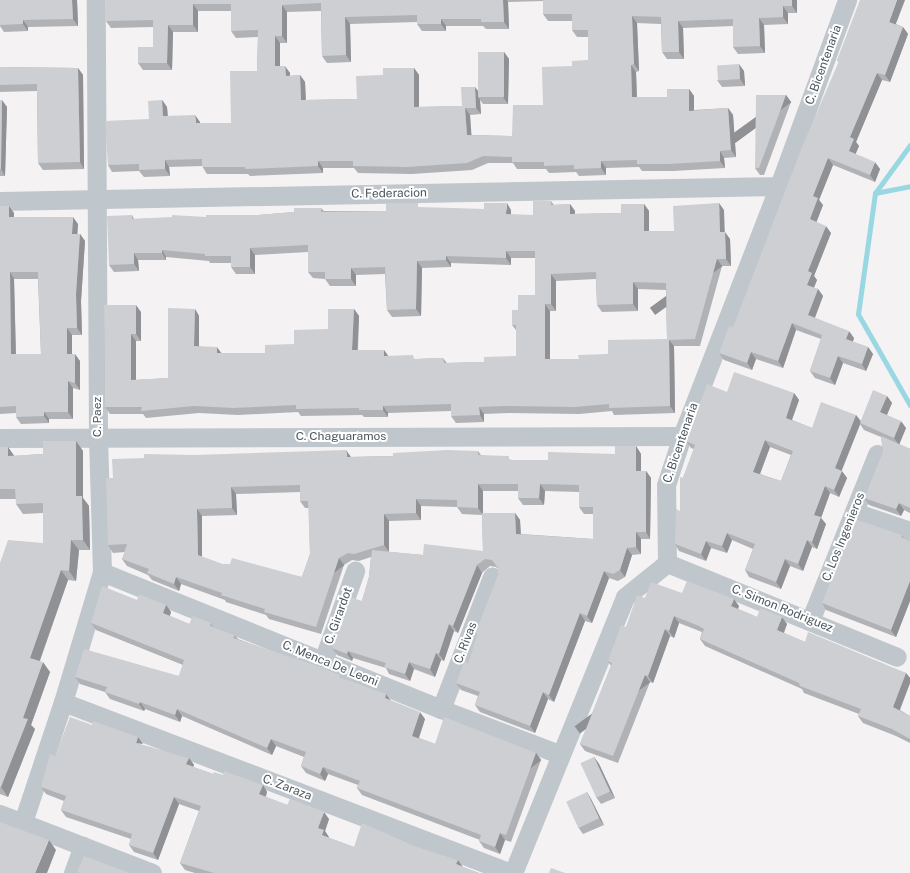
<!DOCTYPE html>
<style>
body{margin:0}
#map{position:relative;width:910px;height:873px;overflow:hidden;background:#f4f2f2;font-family:"Public Sans",sans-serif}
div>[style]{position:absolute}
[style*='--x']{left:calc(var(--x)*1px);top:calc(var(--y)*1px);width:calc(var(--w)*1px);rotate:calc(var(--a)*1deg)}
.stream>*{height:5px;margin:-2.5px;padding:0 2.5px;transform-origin:2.5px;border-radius:2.5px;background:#99d7e3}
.minor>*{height:19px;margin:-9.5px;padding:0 9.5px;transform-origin:9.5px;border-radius:9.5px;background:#bfc6cc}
.wall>*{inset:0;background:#b0b2b5}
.shaded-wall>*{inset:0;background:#909194;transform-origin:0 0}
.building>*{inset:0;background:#cdcfd3;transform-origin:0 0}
span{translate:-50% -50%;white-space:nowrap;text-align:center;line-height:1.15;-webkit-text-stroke:4px #fff;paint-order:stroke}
.street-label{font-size:12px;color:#4c565d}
</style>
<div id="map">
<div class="stream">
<i style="--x:910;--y:145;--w:59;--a:126.1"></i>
<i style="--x:875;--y:193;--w:122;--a:98"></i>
<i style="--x:858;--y:314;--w:105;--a:60.3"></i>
<i style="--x:875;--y:193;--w:36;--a:-11"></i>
</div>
<div class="minor">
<i style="--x:0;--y:201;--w:779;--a:-1.1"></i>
<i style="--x:0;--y:438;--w:682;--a:-0.17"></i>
<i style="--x:854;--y:512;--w:59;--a:18.7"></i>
<i style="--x:667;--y:563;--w:248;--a:22.2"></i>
<i style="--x:102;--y:572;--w:366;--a:22"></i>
<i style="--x:441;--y:709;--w:126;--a:20.9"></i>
<i style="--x:810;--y:621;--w:180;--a:-68.1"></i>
<i style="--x:323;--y:661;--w:96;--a:-70.4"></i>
<i style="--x:63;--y:702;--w:479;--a:20.9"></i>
<i style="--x:441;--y:709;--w:142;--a:-68.9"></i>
<i style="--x:0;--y:814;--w:163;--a:21.2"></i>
<i style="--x:23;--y:822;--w:126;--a:-71.6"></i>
<i style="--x:63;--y:702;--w:136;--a:-73.3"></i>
<i style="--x:102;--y:572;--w:135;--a:-91.7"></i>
<i style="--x:98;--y:437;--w:437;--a:-90.3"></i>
<i style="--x:73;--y:873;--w:29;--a:-70"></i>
<i style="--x:513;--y:873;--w:298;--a:-67.9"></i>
<i style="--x:625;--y:597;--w:54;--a:-39"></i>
<i style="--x:667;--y:563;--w:78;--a:-90.7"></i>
<i style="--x:666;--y:485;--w:52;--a:-71.9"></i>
<i style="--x:682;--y:436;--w:268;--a:-68.8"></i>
<i style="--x:779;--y:186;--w:198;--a:-69.9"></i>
</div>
<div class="wall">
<i style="clip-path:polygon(0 0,77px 0,78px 26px,28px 27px,28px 31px,4px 32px,0 26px)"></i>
<i style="clip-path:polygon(evenodd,106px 0,797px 0,797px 13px,788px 13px,788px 24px,764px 25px,765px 53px,738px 54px,733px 47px,733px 26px,683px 28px,684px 59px,667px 59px,662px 52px,661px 24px,637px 23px,639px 71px,636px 72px,637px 97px,667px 97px,689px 89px,694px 96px,694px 110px,728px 108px,733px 115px,736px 157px,724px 158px,725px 168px,673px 171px,642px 171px,639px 167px,606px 168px,606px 175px,579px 176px,576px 172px,549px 173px,546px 169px,517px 169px,513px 163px,488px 163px,472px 170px,412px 174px,358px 173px,354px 168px,323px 168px,323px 173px,250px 176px,248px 174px,207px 174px,202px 166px,169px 167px,170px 176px,144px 177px,139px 171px,112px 172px,108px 165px,149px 119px,162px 100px,167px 107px,168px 116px,200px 122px,200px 123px,231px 123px,257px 71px,258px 37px,236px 38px,231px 31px,231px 11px,198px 11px,198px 32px,173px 32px,172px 70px,143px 70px,138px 63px,153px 47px,153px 27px,111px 28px,106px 21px,106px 0,543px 1px,543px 14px,548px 21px,572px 21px,572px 30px,577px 37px,588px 37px,588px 60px,572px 66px,543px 105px,512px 136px,471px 135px,470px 115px,481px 114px,480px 100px,483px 104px,508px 104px,509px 59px,504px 52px,478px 91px,475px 87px,462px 106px,419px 107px,419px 75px,414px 68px,383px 75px,357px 99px,306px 100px,305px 82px,300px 75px,290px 76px,290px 73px,280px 66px,280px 43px,287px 43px,287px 12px,321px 11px,322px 56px,327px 63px,351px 62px,350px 24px,417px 22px,417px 24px,422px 31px,446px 31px,446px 26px,483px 26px,486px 29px,509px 29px,508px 2px,543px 1px)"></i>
<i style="clip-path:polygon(896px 24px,903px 27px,908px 34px,890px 82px,882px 80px,856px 142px,859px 146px,855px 154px,880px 169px,875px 182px,833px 165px,819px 200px,823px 205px,816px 222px,831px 233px,814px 276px,817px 280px,814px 288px,818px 289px,823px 296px,815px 318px,854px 338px,853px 342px,868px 347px,873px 354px,866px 371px,843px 363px,835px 385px,815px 378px,810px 371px,821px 339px,796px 330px,783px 368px,756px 359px,752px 370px,724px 360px,719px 353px,733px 327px,839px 62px,837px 60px)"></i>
<i style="clip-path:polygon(0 67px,78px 68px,83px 75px,84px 169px,43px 170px,38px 163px,37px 91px,0 92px)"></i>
<i style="clip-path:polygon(744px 71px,745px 86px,722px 87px,717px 80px)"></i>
<i style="clip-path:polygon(786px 95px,791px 102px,764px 175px,760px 175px,755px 168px)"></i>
<i style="clip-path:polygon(0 100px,7px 107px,5px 176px,0 176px)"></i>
<i style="clip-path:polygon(evenodd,551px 201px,554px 205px,570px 204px,575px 211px,575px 214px,621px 213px,644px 204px,649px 211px,649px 231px,674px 231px,724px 210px,724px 232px,730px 239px,731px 266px,722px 266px,700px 346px,674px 346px,675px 413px,614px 415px,612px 411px,579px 414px,509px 413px,484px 414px,484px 422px,456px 423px,451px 416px,451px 411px,388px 413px,388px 417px,364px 417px,362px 415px,301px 416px,298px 412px,238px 415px,199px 413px,146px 418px,143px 414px,110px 414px,105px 407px,104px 305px,141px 312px,141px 341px,136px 341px,136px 380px,168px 378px,195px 309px,199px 316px,199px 346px,222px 353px,265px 353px,294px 344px,328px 329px,354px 309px,359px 316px,358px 350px,384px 350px,388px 356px,416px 359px,443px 358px,447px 363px,484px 362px,516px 356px,516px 330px,512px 325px,518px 310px,535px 295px,535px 258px,511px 258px,511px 265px,451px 263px,451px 267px,422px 268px,421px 316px,392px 317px,387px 310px,385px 274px,356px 275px,356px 286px,330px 286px,325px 279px,313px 278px,308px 272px,308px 252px,255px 255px,255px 274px,236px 274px,231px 267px,231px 263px,210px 263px,209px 261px,166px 257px,166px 260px,138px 260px,139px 271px,114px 272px,109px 265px,132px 215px,134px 219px,206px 217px,258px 215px,294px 212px,321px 208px,324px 211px,386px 211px,421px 208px,511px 210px,511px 215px,533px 215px,551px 201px,596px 279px,597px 305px,602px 312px,638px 311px,638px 289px,666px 290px,667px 339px,608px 354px,579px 359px,550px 359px,550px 311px,556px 311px,556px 281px,596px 279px)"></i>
<i style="clip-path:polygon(evenodd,0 206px,14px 213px,14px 217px,78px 224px,77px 234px,80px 234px,85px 241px,81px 301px,82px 335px,72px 335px,72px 354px,80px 361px,80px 390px,73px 388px,73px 419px,49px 419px,49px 423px,21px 424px,16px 417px,16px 413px,0 414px,0 206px,14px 279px,38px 279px,41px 354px,16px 354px,14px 279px)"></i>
<i style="clip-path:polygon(evenodd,727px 392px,794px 393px,799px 400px,792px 420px,812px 428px,856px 415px,861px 421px,887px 396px,892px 403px,887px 415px,906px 428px,899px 444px,910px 449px,910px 513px,904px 510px,901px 516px,869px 505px,864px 498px,883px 451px,881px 437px,864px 430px,860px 424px,841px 470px,847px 478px,839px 497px,830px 493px,821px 518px,826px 524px,817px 549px,812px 547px,803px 571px,790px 566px,781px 589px,749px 577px,745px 570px,753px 549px,732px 540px,727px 553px,711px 548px,706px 561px,679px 551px,675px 544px,680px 511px,683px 478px,694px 449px,691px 448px,686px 441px,727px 392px,770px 447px,791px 455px,781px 481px,760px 474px,770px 447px)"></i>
<i style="clip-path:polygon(76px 441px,83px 451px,83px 498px,89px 506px,90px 550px,79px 550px,76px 581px,68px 580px,40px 661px,50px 672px,31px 725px,35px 729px,8px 797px,0 794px,0 563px,43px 543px,43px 513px,23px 514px,16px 504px,16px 499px,0 499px,0 447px,8px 447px,14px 456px,43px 454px)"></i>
<i style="clip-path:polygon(evenodd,636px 446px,641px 454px,641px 471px,646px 471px,651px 478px,650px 539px,641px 539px,641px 554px,632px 555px,625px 577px,618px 581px,609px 578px,592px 623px,585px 621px,554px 702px,548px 699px,535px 733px,480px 712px,475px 705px,478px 696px,461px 690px,456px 683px,468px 663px,477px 636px,475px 633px,498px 574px,498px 569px,496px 567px,490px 566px,482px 573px,458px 633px,454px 631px,444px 661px,441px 660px,435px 677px,414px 669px,410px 681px,389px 674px,386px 668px,353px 658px,352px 661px,337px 655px,332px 648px,362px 601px,369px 577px,371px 557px,359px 561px,352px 560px,344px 565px,321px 634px,269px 619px,266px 615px,226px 602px,225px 600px,181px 584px,179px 591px,152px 580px,148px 575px,127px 566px,122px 559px,125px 552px,113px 553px,108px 545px,113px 478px,195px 455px,351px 457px,393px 456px,478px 451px,481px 455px,512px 460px,548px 460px,615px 454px,636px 446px,483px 491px,518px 491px,518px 498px,523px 505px,544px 505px,545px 491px,579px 492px,579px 507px,584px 514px,593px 514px,593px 539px,521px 534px,520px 520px,515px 513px,483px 513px,483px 491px,636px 446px,300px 492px,300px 501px,305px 508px,309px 508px,310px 554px,302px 577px,222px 564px,202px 557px,202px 516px,237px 515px,236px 494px,300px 492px,636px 446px,421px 506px,457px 507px,462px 514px,482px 515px,483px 551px,423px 555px,389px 552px,389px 521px,421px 520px,421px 506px)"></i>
<i style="clip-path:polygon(902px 535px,904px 538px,910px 541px,910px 601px,896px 637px,826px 610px,822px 603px)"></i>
<i style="clip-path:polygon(682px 593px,739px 606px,738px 609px,757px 617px,787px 624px,784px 633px,805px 642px,906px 673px,910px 678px,910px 683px,900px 710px,910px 716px,910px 743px,896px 736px,863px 723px,858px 716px,859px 714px,804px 693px,802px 689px,705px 646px,700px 639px,702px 632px,679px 623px,674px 638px,670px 636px,653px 683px,650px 682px,618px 763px,585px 751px,580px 744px,611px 666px,608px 661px,626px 627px,645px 598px)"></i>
<i style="clip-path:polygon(137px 600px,166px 605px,171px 612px,170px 616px,189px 624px,211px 623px,213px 627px,235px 635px,238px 639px,342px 678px,391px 701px,425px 719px,419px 738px,435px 744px,536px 753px,541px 760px,511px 842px,505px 840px,500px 854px,484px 848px,479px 841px,480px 840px,362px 795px,357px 788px,358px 785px,328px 774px,325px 781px,306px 773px,301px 766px,304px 757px,276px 746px,272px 755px,182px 716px,180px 722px,145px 709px,144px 711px,110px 699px,105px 692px,80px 684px,75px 677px,179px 676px,183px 665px,96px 630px,91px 623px)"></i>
<i style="clip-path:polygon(92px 725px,142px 745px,189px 758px,194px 765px,193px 767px,213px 774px,223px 775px,263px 785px,267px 792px,266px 797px,287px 805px,329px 819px,325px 831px,329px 838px,354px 847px,412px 845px,458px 860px,462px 867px,479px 873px,195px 873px,185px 870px,180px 863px,199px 811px,179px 804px,158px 860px,134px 852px,129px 845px,131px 839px,66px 817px,61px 810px,64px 801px,46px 794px,41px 787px,55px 756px)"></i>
<i style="clip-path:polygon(594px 757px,599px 764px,615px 798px,601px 804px,596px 797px)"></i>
<i style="clip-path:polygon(587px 792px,591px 799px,604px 825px,583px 834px,578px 827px)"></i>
</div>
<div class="shaded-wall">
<i style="clip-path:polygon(72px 0,77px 0,78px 26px,73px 19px)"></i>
<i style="clip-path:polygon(503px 0,507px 0,508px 2px,509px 29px,504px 22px)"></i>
<i style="clip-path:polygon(792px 0,797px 0,797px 13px,792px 6px)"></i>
<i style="clip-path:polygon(897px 0,905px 0,894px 29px,889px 22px)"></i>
<i style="clip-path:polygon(193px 4px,198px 11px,198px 32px,193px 25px)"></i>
<i style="clip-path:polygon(282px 5px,287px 12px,287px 43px,282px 36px)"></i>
<i style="clip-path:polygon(783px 6px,788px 13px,788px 24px,783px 17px)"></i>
<i style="clip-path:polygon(632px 16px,637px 23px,639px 71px,634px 64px)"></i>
<i style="clip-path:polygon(345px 17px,350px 24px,351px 62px,346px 55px)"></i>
<i style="clip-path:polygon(759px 18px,764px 25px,765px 53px,760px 46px)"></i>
<i style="clip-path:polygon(441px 19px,446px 26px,446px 31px,441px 24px)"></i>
<i style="clip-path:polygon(23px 20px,28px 27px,28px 31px,23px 24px)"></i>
<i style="clip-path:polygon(678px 21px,683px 28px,684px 59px,679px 52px)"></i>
<i style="clip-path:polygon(168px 25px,173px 32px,172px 70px,167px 63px)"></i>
<i style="clip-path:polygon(903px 27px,908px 34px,890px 82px,885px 75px)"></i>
<i style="clip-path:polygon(275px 36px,280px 43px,280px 73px,275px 66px)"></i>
<i style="clip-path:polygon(504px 52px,509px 59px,508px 104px,503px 97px)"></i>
<i style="clip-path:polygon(739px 64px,744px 71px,745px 86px,740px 79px)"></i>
<i style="clip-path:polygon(631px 65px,636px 72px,637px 104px,632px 97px)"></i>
<i style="clip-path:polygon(285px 66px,290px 73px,290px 83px,286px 76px)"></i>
<i style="clip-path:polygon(78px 68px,83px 75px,84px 169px,80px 162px)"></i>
<i style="clip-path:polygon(414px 68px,419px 75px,419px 114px,414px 107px)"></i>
<i style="clip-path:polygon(877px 73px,882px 80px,856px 142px,859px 146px,854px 158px,849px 151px,850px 137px)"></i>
<i style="clip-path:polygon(300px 75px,305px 82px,306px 107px,301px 100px)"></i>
<i style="clip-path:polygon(475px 87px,480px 94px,478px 97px,480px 100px,481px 114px,476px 108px)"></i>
<i style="clip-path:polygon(689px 89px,694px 96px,694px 118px,689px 111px)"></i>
<i style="left:786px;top:95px;width:9px;height:78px;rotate:54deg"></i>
<i style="clip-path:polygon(2px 100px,7px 107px,5px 176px,1px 169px)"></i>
<i style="clip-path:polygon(162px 100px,167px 107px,168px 123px,163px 116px)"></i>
<i style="clip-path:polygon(465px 108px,470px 115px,472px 142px,467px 135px)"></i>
<i style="clip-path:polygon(728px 108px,733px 115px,736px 157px,731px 150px)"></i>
<i style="clip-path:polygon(195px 115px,200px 122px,201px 130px,196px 123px)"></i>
<i style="clip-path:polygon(720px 151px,724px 158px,725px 168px,720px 161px)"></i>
<i style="clip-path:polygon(828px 158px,833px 165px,819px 200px,823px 205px,815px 226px,810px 219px,813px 196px)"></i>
<i style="clip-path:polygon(165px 160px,169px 167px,170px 176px,165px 169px)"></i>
<i style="clip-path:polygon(318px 161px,323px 168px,323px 173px,318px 166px)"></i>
<i style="clip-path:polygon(601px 161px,606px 168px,606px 175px,601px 168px)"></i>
<i style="clip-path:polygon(875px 162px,880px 169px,875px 182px,870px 175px)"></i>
<i style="clip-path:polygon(507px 203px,511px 210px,511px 221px,506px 214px)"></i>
<i style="clip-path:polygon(719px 203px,724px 210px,725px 239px,720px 232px)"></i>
<i style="clip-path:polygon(570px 204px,575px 211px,575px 221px,570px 214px)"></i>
<i style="clip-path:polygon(644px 204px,649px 211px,649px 238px,644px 231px)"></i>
<i style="clip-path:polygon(9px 206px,14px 213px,14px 224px,9px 217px)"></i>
<i style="clip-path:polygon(73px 217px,78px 224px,77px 241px,72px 234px)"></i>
<i style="clip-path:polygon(826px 226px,831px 233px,814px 276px,817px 280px,812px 292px,807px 285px,808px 271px)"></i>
<i style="clip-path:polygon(725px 232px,730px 239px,731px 266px,726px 259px)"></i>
<i style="clip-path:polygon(80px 234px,85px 241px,81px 301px,82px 335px,77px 328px,76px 294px)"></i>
<i style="clip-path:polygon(250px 248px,255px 255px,255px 274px,250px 267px)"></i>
<i style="clip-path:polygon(162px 250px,166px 257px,166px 260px,162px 253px)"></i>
<i style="clip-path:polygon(506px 251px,511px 258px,511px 265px,506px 258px)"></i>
<i style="clip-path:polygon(134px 253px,138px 260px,139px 271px,134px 264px)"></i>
<i style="clip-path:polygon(446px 256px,451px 263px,451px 267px,446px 260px)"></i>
<i style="left:717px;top:259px;width:9px;height:83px;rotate:54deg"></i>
<i style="clip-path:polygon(417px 261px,422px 268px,421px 316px,416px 309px)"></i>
<i style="clip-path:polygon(351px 268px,356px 275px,356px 286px,351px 279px)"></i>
<i style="clip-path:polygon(10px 272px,14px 279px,16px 361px,11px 354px)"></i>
<i style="clip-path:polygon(551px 274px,556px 281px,556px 311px,551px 304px)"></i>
<i style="clip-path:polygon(633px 282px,638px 289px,638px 311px,633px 304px)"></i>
<i style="clip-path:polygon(818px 289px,823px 296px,813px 322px,808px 315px)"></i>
<i style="clip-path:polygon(545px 304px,550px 311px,550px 366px,545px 359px)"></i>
<i style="clip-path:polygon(136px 305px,141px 312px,141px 341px,136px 334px)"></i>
<i style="clip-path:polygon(195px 309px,199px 316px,199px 353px,194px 346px)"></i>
<i style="clip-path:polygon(354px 309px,359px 316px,357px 357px,352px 350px)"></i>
<i style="clip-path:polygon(792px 323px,796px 330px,783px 368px,778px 361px)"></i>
<i style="clip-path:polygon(67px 328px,72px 335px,72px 361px,67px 354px)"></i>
<i style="clip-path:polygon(849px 331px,854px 338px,851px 346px,846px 339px)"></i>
<i style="clip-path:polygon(131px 334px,136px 341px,136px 387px,131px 380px)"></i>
<i style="clip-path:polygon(669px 340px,674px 346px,675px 413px,670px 406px)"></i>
<i style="clip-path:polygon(217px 347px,222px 354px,217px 353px)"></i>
<i style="clip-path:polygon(868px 347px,873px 354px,866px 371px,862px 364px)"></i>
<i style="clip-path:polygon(384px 350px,389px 357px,384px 356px)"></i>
<i style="clip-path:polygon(751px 352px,756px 359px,752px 370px,747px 363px)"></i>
<i style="clip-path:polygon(75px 354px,80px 361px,80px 390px,75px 383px)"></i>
<i style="clip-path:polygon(838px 356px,843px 363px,835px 385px,830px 378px)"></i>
<i style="clip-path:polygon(68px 381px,73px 388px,73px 419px,68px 412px)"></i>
<i style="clip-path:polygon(794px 393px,799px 400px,790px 425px,786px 418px)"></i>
<i style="clip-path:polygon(887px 396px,892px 403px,885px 419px,880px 412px)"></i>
<i style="clip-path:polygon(383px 406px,388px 413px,388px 417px,383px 410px)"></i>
<i style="clip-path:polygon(479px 407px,484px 414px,484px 422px,480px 415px)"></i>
<i style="clip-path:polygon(44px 412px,49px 419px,49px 423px,44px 416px)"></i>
<i style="clip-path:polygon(856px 415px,861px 422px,840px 475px,835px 468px)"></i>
<i style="clip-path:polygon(901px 421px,906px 428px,899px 445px,894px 438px)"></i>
<i style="clip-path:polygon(765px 440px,770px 447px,758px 479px,753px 472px)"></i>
<i style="clip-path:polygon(76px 441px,83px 451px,83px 498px,89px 506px,90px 550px,83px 540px,76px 496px)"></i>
<i style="clip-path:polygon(636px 446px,641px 454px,641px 478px,636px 471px)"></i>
<i style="clip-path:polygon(8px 447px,15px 457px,8px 456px)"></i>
<i style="clip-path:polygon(346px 450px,351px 457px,347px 457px)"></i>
<i style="clip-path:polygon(646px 471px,651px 478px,650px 539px,646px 532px)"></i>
<i style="clip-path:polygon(842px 471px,847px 478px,839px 497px,834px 490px)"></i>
<i style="clip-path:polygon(478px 484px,483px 491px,483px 515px,478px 508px)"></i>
<i style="clip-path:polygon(540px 484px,545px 491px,544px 505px,539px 498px)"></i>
<i style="clip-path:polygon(825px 486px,830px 493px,821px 518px,826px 524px,817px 549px,812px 542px,814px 515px)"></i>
<i style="clip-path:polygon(231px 487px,236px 494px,237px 515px,232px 508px)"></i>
<i style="clip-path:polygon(416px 499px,421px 506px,421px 520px,416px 513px)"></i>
<i style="clip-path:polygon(899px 503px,904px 510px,901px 516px,896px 509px)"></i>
<i style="clip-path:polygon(197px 509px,202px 516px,202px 562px,198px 555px)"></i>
<i style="clip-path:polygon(515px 513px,520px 520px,521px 541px,516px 534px)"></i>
<i style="clip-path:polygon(384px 514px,389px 521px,389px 552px,384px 545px)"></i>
<i style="clip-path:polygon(636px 532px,641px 539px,641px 554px,636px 547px)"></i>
<i style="clip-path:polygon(727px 533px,732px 540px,727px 553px,722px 546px)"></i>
<i style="clip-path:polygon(71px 540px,79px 550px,76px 581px,69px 571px)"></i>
<i style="clip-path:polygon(807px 540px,812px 547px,803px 571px,798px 564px)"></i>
<i style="clip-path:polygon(706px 541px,711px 548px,706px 561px,701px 554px)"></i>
<i style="clip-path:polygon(627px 548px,632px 555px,625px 577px,620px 570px)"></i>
<i style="left:339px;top:558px;width:9px;height:73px;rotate:54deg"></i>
<i style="clip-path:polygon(785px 559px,790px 566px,781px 589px,776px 582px)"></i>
<i style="clip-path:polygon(477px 565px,482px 573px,458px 633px,453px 626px)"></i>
<i style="clip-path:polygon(61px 570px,68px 580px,37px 668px,30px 658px)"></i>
<i style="clip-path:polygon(604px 571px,609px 578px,592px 623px,587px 616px)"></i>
<i style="clip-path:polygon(176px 577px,181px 584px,179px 591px,174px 584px)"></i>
<i style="clip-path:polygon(910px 581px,910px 601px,896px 637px,891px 630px)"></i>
<i style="clip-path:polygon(734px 599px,739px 606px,736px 613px,731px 606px)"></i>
<i style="clip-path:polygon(166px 605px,171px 612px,168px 620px,163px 613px)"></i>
<i style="clip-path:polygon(580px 613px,585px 621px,554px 702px,549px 695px)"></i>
<i style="clip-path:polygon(674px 616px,679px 623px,674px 638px,669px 631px)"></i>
<i style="clip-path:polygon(782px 617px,787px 624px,782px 637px,777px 630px)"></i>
<i style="clip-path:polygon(449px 624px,454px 631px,444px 661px,439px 654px)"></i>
<i style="clip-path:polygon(665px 629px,670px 636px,653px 683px,648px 676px)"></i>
<i style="clip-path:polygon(348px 651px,353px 658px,352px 661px,347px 654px)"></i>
<i style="clip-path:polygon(436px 653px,441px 660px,435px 677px,430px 669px)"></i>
<i style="clip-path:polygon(43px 662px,50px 672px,31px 725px,35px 729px,8px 797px,1px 787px,23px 718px)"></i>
<i style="clip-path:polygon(409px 662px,414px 669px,410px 681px,405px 674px)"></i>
<i style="clip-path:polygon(906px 673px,910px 678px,910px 683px,898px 714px,893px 707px)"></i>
<i style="left:645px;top:675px;width:9px;height:87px;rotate:54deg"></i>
<i style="clip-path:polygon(543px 692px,548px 699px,535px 733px,530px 726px)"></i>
<i style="clip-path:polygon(386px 694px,391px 701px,385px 698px)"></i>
<i style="clip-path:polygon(140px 702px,145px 709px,144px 711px,139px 704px)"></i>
<i style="clip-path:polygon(177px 709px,182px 716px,180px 722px,175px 715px)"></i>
<i style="clip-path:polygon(420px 712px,425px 719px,417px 743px,412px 736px)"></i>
<i style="clip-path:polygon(138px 737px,143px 744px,136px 743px)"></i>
<i style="clip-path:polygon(271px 739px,276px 746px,272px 755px,267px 748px)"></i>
<i style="left:536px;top:753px;width:9px;height:87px;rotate:54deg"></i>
<i style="clip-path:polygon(594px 757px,599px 764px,615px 798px,610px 791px)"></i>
<i style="clip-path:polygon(189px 758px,194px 765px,191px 772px,186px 764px)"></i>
<i style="clip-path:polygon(323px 767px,328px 774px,325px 781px,320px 774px)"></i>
<i style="clip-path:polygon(263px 785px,267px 792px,264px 801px,259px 794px)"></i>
<i style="clip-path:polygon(587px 792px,591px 799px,604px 825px,599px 818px)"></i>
<i style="clip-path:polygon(174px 797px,179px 804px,158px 860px,153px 853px)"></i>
<i style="clip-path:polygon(324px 812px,329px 819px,325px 831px,329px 837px,327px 842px,318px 828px)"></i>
<i style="clip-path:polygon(500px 833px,505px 840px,500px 854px,495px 847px)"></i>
<i style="clip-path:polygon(49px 840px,56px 850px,47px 873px,35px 873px)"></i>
<i style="clip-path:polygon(458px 860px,463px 867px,456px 864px)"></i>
</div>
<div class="building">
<i style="clip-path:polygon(0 0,72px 0,73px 19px,23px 20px,23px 24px,0 25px)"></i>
<i style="clip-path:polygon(106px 0,503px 0,504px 22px,481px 22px,481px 19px,441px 19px,441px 24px,417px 24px,417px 15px,345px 17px,346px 55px,322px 56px,321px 3px,282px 5px,282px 36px,275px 36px,275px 66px,285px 66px,286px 76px,300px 75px,301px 100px,357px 99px,356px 76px,383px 75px,383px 68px,414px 68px,414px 107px,462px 106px,461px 87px,475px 87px,476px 108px,465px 108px,467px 135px,512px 136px,513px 105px,543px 105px,542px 67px,572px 66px,572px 61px,588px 60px,588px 30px,572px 30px,572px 14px,543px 14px,543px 0,792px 0,792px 6px,783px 6px,783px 17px,759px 18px,760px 46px,733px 47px,733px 19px,678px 21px,679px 52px,662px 52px,661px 17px,632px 16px,634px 64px,631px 65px,632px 97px,667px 97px,667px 89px,689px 89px,689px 111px,728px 108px,731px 150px,720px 151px,720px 161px,668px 164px,637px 164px,637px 160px,601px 161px,601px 168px,574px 169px,574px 165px,544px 166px,544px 162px,512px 162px,512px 157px,483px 156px,467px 163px,407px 167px,353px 166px,353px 161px,318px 161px,318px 166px,245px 169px,245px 167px,202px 167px,202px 159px,165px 160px,165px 169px,139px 170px,139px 164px,108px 165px,105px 121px,149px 119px,148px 101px,162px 100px,163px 116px,195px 115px,196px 123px,231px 123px,230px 71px,257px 71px,258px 30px,231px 31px,231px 4px,193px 4px,193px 25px,168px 25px,167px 63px,138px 63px,138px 47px,153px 47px,153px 20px,106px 21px)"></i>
<i style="clip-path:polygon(860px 0,897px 0,889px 22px,903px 27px,885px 75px,877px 73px,850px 137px,854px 139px,849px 151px,875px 162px,870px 175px,828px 158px,813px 196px,818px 198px,810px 219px,826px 226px,808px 271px,812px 273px,807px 285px,818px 289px,808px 315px,849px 331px,846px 339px,868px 347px,862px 364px,838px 356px,830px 378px,810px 371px,822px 335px,792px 323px,778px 361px,751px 352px,747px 363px,719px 353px,729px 326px,733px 327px,802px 147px,839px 61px,837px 60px)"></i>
<i style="left:478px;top:52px;width:26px;height:45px"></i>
<i style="left:739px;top:64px;width:15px;height:22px;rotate:86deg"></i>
<i style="clip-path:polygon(0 67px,78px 68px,80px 162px,38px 163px,37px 84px,0 85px)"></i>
<i style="clip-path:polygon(756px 95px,786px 95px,759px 168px,755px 168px)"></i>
<i style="clip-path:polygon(0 100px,2px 100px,1px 169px,0 169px)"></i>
<i style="clip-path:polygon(evenodd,533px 200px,551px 201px,551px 205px,570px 204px,570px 214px,621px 213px,621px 204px,644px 204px,644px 231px,674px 231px,673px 206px,719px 203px,720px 232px,725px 232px,726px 259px,717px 259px,695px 339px,669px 340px,670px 406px,609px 408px,609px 404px,575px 407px,504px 406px,479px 407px,480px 415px,451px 416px,451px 404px,383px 406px,383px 410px,359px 410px,359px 408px,296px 409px,296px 405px,233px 408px,194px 406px,141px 411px,142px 407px,105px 407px,104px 305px,136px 305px,136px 334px,131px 334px,131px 380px,168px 378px,168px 308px,195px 309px,194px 346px,217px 347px,217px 353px,265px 353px,265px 345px,294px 344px,294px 330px,328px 329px,328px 309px,354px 309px,352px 350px,384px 350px,384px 356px,413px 355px,414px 359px,443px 358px,444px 363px,484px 362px,484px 357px,516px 356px,516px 325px,512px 325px,512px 310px,518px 310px,518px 295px,535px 295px,535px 251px,506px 251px,506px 258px,446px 256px,446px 260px,417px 261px,416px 309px,387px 310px,385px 267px,351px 268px,351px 279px,325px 279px,325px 272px,308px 272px,308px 245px,250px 248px,250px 267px,231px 267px,231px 256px,205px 256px,205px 254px,162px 250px,162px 253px,134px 253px,134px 264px,109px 265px,107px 216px,132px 215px,132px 219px,172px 217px,172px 215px,206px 217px,206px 215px,258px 215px,294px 212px,294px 208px,321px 208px,321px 212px,386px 211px,386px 203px,418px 203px,418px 207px,484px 209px,484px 203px,507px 203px,506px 214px,533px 215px,533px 200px,596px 272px,597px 305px,633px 304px,633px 282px,666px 283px,667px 339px,608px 340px,608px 354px,578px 355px,579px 359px,545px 359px,545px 304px,551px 304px,551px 274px,596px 272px)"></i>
<i style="clip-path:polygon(evenodd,0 206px,9px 206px,9px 217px,73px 217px,72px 234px,80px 234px,76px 294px,77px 328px,67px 328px,67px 354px,75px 354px,75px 383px,68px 381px,68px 412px,44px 412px,44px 416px,16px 417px,16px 406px,0 407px,0 206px,10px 272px,38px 272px,41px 354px,11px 354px,10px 272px)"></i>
<i style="clip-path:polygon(evenodd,734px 372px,794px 393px,786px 418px,812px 428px,821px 402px,856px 415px,835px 468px,842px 471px,834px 490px,825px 486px,814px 515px,821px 517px,812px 542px,807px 540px,798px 564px,785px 559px,776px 582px,745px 570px,755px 544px,727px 533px,722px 546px,706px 541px,701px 554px,675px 544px,676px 509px,680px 511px,680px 477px,683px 478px,695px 445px,686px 441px,707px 384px,727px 392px,734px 372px,765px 440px,793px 451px,781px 481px,753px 472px,765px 440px)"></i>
<i style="clip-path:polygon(873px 390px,887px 396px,880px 412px,901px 421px,894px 438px,860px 423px)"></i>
<i style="clip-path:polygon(881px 436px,910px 449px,910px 508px,899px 503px,896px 509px,864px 498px,883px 451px)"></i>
<i style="clip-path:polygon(43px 441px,76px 441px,76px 496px,82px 496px,83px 540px,71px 540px,69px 571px,61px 570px,30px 658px,43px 662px,23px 718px,28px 719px,1px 787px,0 787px,0 563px,8px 540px,43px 543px,43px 503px,16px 504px,15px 489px,0 489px,0 447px,8px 447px,8px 456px,43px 454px)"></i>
<i style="clip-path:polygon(evenodd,615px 446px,636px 446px,636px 471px,646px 471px,646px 532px,636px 532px,636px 547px,627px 548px,620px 570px,613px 574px,604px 571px,587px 616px,580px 613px,549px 695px,543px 692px,530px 726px,475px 705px,480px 692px,456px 683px,464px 662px,468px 663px,477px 635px,475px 633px,498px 574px,498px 568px,492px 560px,485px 559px,477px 565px,453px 626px,449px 624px,439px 654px,436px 653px,430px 669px,409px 662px,405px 674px,384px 667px,386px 663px,348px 651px,347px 654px,332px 648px,350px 597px,362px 601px,369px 577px,372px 550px,423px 555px,424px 544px,483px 551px,482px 513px,515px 513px,516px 534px,593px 539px,593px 507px,579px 507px,579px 485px,540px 484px,539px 498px,518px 498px,518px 484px,478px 484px,478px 508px,457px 507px,457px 500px,416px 499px,416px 513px,384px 514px,384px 545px,354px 554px,348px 553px,339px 558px,316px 627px,264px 612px,265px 609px,221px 595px,222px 593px,176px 577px,174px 584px,147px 573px,149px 569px,122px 559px,127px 544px,108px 545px,106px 478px,113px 478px,112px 459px,144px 458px,144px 454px,195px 455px,346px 450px,347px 457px,393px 456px,393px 453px,447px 450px,478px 451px,478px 455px,509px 456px,509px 460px,548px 460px,548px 452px,615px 454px,615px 446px,300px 485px,300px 501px,308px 501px,310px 554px,302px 577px,232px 558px,230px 564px,222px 564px,198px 555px,197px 509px,232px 508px,231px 487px,300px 485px)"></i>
<i style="clip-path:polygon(855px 519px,902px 535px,901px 537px,910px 541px,910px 581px,891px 630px,822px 603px)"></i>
<i style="clip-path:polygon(687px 581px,734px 599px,731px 606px,757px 617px,760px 608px,782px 617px,777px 630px,805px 642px,808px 632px,906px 673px,893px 707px,910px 716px,910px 739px,892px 729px,858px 716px,861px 709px,800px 686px,799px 683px,700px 639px,704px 629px,699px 626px,674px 616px,669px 631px,665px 629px,648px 676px,645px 675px,613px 756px,580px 744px,612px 663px,608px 661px,621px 625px,626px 627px,637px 595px,645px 598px,651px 582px,682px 593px)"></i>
<i style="clip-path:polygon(102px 586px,137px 600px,139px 594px,166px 605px,163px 613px,189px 624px,193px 616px,211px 623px,210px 626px,235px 635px,233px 638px,315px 665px,340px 675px,339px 677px,386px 694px,385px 698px,420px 712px,412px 736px,435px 744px,444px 717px,536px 753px,506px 835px,500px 833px,495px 847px,479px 841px,481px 835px,357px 788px,360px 781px,323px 767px,320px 774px,301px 766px,306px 752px,271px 739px,267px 748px,177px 709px,175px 715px,140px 702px,139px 704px,105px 692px,107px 687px,75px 677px,84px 649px,179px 676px,184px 660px,91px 623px)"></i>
<i style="clip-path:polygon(70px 717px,92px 725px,93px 721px,138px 737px,136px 743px,189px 758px,186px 764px,213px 774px,214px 772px,223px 775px,224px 771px,263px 785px,259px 794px,287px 805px,290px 799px,324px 812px,318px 828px,324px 830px,322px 835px,354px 847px,362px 823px,412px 845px,458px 860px,456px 864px,479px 873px,214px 873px,180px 863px,201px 806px,174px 797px,153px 853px,129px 845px,132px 834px,61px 810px,66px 796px,41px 787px,50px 754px,55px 756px)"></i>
<i style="left:594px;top:757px;width:38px;height:15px;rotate:65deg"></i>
<i style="left:587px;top:792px;width:29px;height:23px;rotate:65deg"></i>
<i style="clip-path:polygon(0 822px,49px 840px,35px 873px,0 873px)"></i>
<i style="clip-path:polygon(84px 856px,130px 873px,80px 873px,77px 872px)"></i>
<i style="clip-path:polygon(551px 868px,565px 873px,549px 873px)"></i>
</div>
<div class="street-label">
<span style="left:824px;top:65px;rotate:-70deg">C. Bicentenaria</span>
<span style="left:389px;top:194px;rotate:-1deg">C. Federacion</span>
<span style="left:98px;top:417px;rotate:-90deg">C. Paez</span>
<span style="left:341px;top:437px">C. Chaguaramos</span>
<span style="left:681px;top:443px;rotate:-71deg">C. Bicentenaria</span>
<span style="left:844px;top:537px;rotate:-68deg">C. Los Ingenieros</span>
<span style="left:782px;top:609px;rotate:22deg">C. Simon Rodriguez</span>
<span style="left:339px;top:616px;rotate:-70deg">C. Girardot</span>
<span style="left:466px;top:643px;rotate:-69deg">C. Rivas</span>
<span style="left:330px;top:664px;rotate:22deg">C. Menca De Leoni</span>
<span style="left:287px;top:788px;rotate:21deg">C. Zaraza</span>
</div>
</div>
